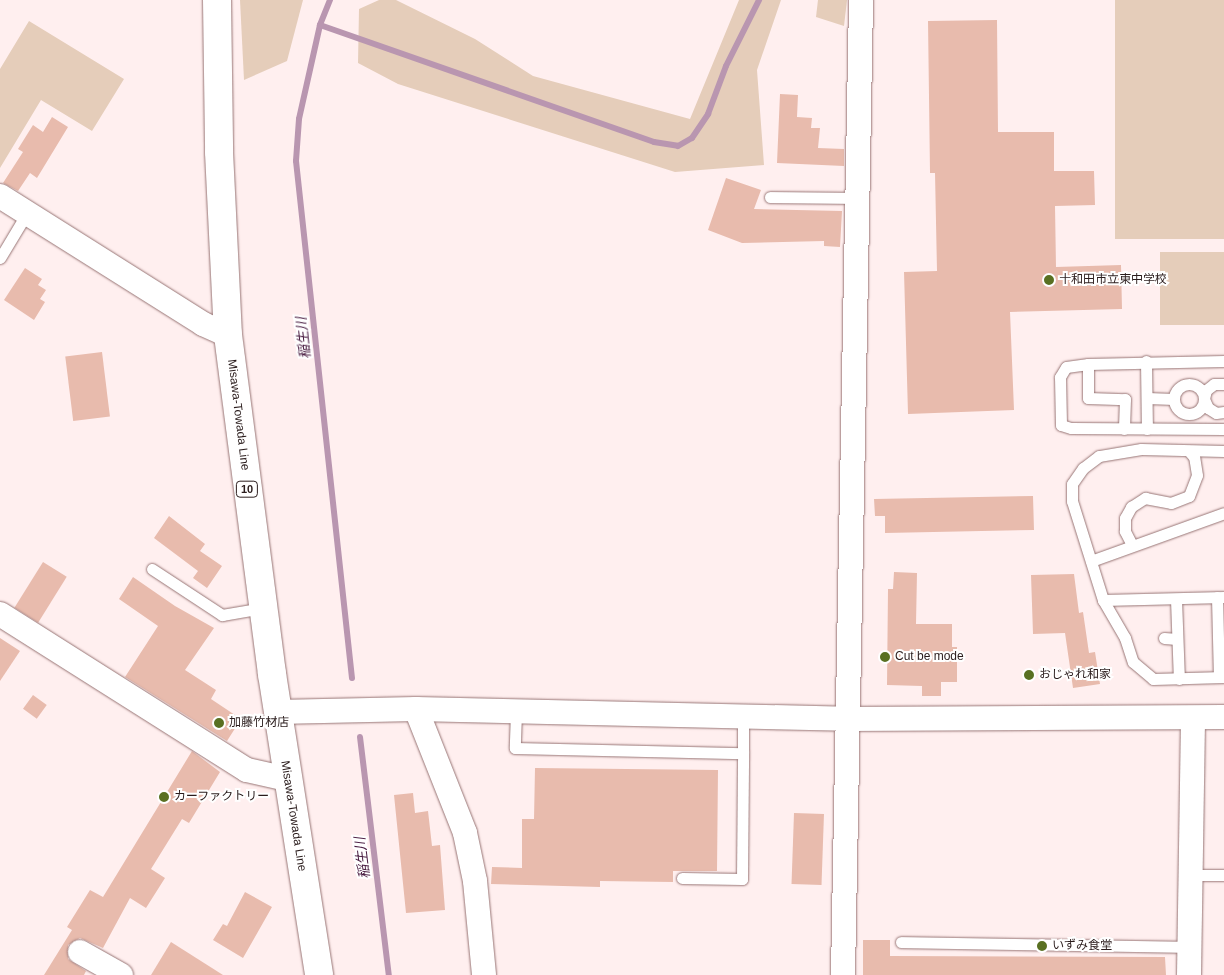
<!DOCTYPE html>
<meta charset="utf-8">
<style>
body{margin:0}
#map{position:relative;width:1224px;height:975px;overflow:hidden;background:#ffefef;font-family:Arial,"Noto Sans JP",sans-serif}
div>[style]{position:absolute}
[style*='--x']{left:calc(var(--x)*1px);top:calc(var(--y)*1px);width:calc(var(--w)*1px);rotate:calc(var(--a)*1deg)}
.green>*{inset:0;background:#e5cdba;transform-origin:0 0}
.stream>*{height:6px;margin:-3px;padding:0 3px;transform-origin:3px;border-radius:3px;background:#b996b0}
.building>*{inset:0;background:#e8bbad;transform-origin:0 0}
.roads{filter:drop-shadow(0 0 1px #987575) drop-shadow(0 0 1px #987575)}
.service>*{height:11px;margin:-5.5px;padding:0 5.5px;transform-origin:5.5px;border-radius:5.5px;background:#fff}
.service>.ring{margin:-5.5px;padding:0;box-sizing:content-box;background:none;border:11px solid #fff;border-radius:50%}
.minor>*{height:24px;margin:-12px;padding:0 12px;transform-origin:12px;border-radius:12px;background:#fff}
.primary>*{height:28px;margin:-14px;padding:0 14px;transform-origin:14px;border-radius:14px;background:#fff}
.dots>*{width:14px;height:14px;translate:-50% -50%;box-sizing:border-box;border:2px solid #fff;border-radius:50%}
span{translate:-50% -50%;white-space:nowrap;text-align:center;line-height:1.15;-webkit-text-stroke:4px #fff;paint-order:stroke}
.shield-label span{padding:1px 4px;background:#fff;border:1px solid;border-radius:4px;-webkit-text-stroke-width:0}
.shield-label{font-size:11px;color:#2a1c1c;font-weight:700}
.poi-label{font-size:12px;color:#2a1c1c}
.left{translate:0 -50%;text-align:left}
.street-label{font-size:12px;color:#2a1c1c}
.water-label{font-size:14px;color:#481b40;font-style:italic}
</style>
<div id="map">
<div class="green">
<i style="clip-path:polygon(240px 0,303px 0,287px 61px,244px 80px)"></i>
<i style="clip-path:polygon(379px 0,396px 0,475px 39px,533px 76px,690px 119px,739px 0,781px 0,757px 70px,764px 165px,675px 172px,398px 84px,358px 63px,359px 9px)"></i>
<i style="clip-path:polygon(818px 0,847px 0,844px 26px,816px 17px)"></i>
<i style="left:1115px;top:0;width:109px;height:239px"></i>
<i style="clip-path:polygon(29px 21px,124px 79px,92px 131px,41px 100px,0 168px,0 69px)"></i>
<i style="left:1224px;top:252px;width:73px;height:64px;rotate:90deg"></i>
</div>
<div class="stream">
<i style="--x:330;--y:0;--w:27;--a:112"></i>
<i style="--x:320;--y:25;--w:96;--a:102.6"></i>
<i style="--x:299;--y:119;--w:42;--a:94.1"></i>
<i style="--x:296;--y:161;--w:520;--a:83.82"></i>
<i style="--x:320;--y:25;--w:354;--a:19.3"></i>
<i style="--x:654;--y:142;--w:24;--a:9"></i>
<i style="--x:678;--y:146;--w:16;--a:-30"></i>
<i style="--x:692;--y:138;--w:29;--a:-56"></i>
<i style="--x:708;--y:114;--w:51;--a:-69.4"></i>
<i style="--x:726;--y:66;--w:74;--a:-63.4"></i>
<i style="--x:360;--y:737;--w:240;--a:83.1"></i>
</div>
<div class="building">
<i style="clip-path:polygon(997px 20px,998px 132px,1054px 132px,1054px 171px,1094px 171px,1095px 205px,1055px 206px,1056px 267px,1121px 265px,1122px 309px,1010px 312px,1014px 410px,908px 414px,904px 272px,937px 271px,935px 173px,930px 173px,928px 21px)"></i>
<i style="clip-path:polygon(780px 94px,798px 95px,797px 117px,812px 118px,811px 128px,820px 128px,818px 148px,844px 149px,844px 166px,777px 163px)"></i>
<i style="clip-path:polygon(52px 117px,68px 127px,37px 178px,30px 173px,18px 191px,3px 183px,23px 152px,18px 149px,33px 125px,43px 132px)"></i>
<i style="clip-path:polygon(726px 178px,761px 190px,754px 209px,842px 211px,840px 247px,824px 246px,824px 241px,742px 243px,708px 230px)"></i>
<i style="clip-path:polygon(25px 268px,42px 279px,38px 285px,46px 290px,40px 299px,45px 302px,34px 320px,4px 300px)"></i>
<i style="left:102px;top:352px;width:65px;height:37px;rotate:83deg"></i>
<i style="clip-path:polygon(1033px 496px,1034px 530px,885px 533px,885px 516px,875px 516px,874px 499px)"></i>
<i style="clip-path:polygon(169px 516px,205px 544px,200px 551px,222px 566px,207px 588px,193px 578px,198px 571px,154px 538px)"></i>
<i style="left:43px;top:562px;width:28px;height:54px;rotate:32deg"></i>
<i style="clip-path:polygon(894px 572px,917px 573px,916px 624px,952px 624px,952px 647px,957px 647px,957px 682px,941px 682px,941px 696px,922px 696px,922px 686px,887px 685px,888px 589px,893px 589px)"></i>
<i style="clip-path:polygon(1074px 574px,1079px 613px,1083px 612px,1089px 653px,1095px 652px,1100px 684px,1073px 688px,1065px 633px,1033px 634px,1031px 575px)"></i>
<i style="clip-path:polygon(133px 577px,175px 606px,214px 628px,185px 670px,216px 690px,211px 699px,241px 719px,227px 741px,125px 677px,158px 626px,119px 599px)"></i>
<i style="clip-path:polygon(0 638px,20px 651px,0 681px)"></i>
<i style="left:33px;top:695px;width:17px;height:17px;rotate:36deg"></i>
<i style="clip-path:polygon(192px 751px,220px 772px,189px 823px,182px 819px,151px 869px,165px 878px,146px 908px,130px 898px,103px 948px,80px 938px,68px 945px,68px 959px,86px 971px,84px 975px,44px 975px,72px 930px,67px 927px,90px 890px,103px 897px)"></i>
<i style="clip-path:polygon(535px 768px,718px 770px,717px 871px,673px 871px,673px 882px,600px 881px,600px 887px,491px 884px,492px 867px,522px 868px,522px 819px,534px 819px)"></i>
<i style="clip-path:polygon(413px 793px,415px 813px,428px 811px,432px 846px,440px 845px,445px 910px,406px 913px,394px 795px)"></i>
<i style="left:794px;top:813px;width:30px;height:71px;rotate:2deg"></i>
<i style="clip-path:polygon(245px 892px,272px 907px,243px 958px,213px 940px,223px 924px,227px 926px)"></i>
<i style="clip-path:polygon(863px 940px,890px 940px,890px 956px,1165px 957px,1166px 975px,863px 975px)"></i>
<i style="clip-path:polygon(171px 942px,223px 975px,151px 975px)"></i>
</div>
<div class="roads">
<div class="service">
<i style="--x:770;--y:197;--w:86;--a:0.7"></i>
<i style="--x:0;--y:258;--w:52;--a:-59"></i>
<i style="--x:1146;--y:361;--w:68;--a:89.2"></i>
<i style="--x:1224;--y:361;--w:136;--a:178.7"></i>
<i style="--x:1088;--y:364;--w:22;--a:172"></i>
<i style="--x:1066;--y:367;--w:12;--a:121"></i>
<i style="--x:1060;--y:377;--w:48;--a:88.8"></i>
<i style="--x:1061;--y:425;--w:10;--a:17"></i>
<i style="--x:1071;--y:428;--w:153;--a:0.4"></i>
<i style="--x:1088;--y:364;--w:34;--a:90"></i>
<i style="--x:1088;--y:398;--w:37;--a:2"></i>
<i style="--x:1125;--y:399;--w:30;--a:92"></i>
<i style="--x:1224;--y:384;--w:10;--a:180"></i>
<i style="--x:1214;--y:384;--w:10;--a:143"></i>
<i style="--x:1206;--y:390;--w:9;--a:103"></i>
<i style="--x:1204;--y:399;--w:10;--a:66"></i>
<i style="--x:1208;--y:408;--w:9;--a:32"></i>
<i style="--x:1216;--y:413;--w:8;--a:-7"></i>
<i class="ring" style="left:1174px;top:384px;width:19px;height:19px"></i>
<i style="--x:1147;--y:398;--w:27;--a:2"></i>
<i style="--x:1224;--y:451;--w:83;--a:-178.6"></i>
<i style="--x:1141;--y:449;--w:43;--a:170.5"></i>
<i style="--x:1099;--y:456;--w:20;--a:143"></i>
<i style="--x:1083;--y:468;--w:19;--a:125"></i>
<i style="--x:1072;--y:484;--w:17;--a:90"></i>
<i style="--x:1072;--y:501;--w:104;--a:72.6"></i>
<i style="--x:1103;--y:600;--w:44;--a:59.9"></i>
<i style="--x:1125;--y:638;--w:25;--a:72"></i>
<i style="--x:1133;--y:662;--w:26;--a:40"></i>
<i style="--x:1153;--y:679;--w:71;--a:-1.6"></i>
<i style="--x:1132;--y:545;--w:16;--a:-117"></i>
<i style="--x:1125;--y:531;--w:13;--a:-90"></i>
<i style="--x:1125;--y:518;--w:13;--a:-61"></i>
<i style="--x:1131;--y:507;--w:17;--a:-33"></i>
<i style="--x:1145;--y:498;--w:26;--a:11"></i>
<i style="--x:1171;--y:503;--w:19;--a:-21"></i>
<i style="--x:1189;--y:496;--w:22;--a:-69"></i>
<i style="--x:1197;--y:475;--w:18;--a:-99"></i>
<i style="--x:1194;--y:457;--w:8;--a:-130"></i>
<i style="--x:1091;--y:561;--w:141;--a:-19.8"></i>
<i style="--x:152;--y:569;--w:84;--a:33.3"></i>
<i style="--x:222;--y:615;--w:42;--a:-9.7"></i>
<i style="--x:1217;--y:597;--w:80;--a:88.6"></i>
<i style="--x:1176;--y:599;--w:80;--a:87.9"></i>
<i style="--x:1103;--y:600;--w:121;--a:-1.4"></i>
<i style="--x:1164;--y:638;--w:13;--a:4"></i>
<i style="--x:516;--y:712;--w:36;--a:92"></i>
<i style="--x:515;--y:748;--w:228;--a:1.3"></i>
<i style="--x:743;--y:753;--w:36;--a:-90"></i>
<i style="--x:1190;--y:875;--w:34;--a:0"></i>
<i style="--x:682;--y:878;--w:60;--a:1"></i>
<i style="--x:742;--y:879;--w:126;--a:-89.5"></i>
<i style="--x:901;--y:942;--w:288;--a:1"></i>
</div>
<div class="minor">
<i style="--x:0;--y:196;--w:240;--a:32.2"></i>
<i style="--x:203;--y:324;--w:27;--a:24"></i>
<i style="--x:0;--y:614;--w:292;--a:32.3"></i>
<i style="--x:247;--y:770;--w:41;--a:12.7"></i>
<i style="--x:416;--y:709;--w:133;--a:68.4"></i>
<i style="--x:465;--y:833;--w:49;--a:78.2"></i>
<i style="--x:475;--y:881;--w:94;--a:84.5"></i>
<i style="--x:277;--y:712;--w:139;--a:-1.2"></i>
<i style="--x:416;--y:709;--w:430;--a:1.3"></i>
<i style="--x:846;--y:719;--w:378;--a:-0.3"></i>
<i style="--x:80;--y:952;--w:47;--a:29.3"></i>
<i style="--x:843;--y:975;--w:975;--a:-88.94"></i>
<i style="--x:1189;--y:975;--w:257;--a:-89.1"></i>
</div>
<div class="primary">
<i style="--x:217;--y:0;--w:152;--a:89.2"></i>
<i style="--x:219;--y:152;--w:183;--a:87.2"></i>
<i style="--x:228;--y:335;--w:342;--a:82.6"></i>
<i style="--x:272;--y:674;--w:305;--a:81.1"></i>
</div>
</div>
<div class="dots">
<i style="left:1049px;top:280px;background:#597022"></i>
<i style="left:885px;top:657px;background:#597022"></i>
<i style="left:1029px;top:675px;background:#597022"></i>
<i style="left:219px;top:723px;background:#597022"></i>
<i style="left:164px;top:797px;background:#597022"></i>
<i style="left:1042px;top:946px;background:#597022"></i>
</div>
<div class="shield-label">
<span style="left:247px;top:489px">10</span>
</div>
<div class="poi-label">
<span class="left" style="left:1059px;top:280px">十和田市立東中学校</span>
<span class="left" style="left:895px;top:657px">Cut be mode</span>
<span class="left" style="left:1039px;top:675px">おじゃれ和家</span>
<span class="left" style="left:229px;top:723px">加藤竹材店</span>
<span class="left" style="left:174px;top:797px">カーファクトリー</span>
<span class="left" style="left:1052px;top:946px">いずみ食堂</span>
</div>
<div class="street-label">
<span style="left:238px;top:415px;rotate:83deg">Misawa-Towada Line</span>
<span style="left:293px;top:816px;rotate:81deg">Misawa-Towada Line</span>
</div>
<div class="water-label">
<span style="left:303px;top:338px;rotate:-96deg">稲生川</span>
<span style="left:362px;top:858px;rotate:-97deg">稲生川</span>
</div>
</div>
